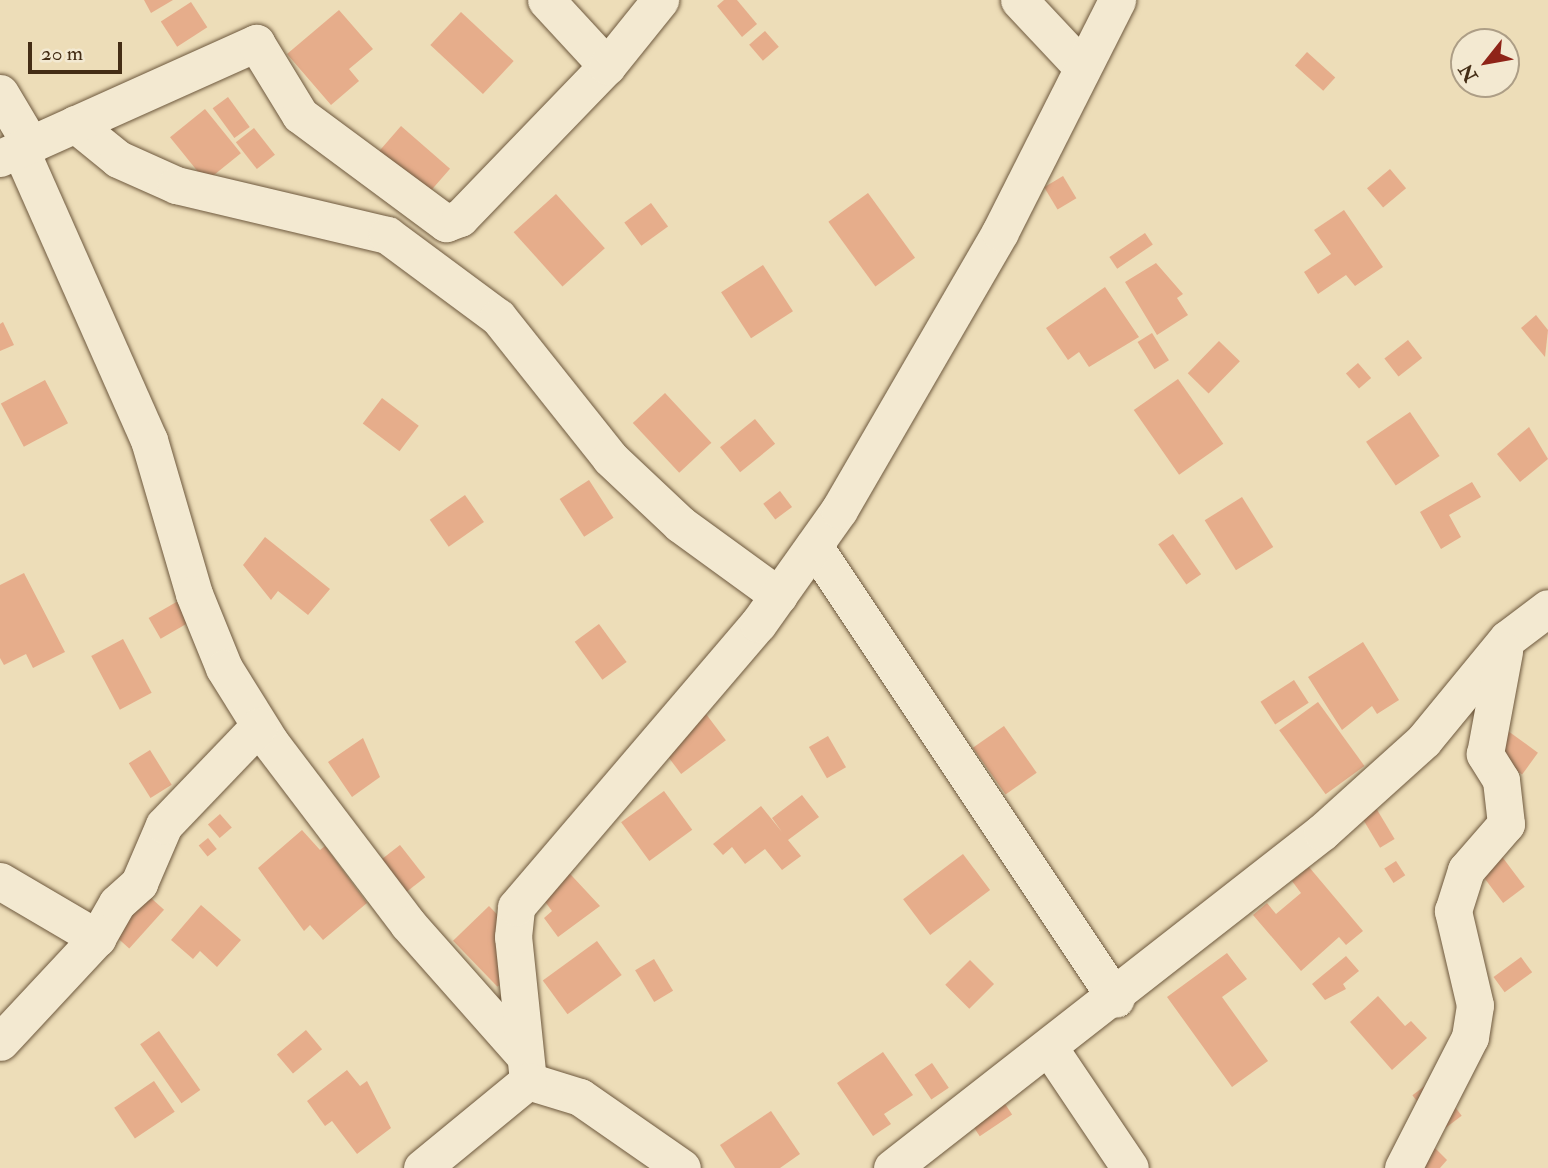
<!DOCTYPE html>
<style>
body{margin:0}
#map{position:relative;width:1548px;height:1168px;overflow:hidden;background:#edddb8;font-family:"IM FELL Double Pica",serif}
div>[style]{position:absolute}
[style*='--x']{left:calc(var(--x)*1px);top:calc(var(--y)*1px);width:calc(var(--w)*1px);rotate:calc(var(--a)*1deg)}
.building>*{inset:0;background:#e6ad8b;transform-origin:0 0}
.roads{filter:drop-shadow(0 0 2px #6e593e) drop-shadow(0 0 2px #6e593e)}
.street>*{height:37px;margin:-18.5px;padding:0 18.5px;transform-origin:18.5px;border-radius:18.5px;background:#f3e9d1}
span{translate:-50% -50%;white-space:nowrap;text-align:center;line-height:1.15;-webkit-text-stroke:6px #f3e9d1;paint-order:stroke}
.north{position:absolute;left:1450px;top:28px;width:70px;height:70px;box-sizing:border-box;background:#f3e9d1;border:2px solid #ad9e86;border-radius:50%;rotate:239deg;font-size:19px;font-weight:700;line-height:28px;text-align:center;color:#442d15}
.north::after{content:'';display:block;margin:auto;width:24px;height:32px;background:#8f2418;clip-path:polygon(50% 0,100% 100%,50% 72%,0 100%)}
.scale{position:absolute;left:28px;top:42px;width:94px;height:32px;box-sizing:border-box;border:4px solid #442d15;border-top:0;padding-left:9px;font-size:21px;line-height:24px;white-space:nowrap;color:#442d15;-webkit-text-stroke:5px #f3e9d1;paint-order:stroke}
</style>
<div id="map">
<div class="building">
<i style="clip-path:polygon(144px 0,173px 0,151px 13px)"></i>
<i style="clip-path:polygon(724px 0,737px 0,757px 24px,742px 37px,717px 6px)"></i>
<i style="left:191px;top:2px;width:30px;height:36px;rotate:57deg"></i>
<i style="clip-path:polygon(339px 10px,373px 49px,349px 69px,359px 81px,331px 105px,287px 54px)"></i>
<i style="left:461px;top:12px;width:72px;height:45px;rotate:43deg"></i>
<i style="left:765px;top:31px;width:21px;height:21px;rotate:49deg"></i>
<i style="left:1307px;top:52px;width:38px;height:18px;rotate:42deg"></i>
<i style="left:228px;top:97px;width:37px;height:19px;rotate:54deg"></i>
<i style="left:205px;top:109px;width:57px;height:45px;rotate:51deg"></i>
<i style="left:401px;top:126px;width:65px;height:41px;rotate:41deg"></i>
<i style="left:254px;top:128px;width:34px;height:23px;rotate:52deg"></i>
<i style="left:1390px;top:169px;width:25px;height:30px;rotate:50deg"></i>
<i style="left:1063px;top:176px;width:26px;height:22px;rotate:59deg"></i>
<i style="left:868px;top:193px;width:80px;height:49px;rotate:54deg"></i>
<i style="left:556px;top:194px;width:73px;height:57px;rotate:48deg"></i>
<i style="left:651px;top:203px;width:29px;height:33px;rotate:54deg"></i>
<i style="clip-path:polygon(1344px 210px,1383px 267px,1355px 286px,1346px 275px,1318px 294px,1304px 272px,1331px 254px,1314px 230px)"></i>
<i style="left:1145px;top:233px;width:14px;height:43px;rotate:56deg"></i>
<i style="clip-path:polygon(1156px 263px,1183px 294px,1177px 298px,1188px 315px,1157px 335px,1125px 282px)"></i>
<i style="left:763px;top:265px;width:55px;height:50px;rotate:57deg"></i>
<i style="clip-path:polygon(1105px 287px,1139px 337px,1089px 367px,1079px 352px,1068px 360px,1046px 328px)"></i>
<i style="clip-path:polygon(1536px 315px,1548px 330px,1545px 357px,1521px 328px)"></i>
<i style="clip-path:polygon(3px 322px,14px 345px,0 351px,0 324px)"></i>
<i style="left:1152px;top:333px;width:32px;height:17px;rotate:58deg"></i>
<i style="left:1408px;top:340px;width:23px;height:30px;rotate:52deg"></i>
<i style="left:1219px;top:341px;width:29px;height:45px;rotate:44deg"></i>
<i style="left:1358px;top:363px;width:20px;height:16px;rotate:49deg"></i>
<i style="left:1178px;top:379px;width:79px;height:54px;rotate:55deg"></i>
<i style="left:45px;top:380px;width:49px;height:50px;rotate:62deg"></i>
<i style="left:665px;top:393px;width:68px;height:44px;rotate:47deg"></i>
<i style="left:382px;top:398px;width:46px;height:32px;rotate:37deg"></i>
<i style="left:1410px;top:412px;width:53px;height:53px;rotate:56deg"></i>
<i style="left:755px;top:419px;width:32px;height:45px;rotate:51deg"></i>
<i style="clip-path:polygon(1529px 427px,1548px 459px,1520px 482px,1497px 454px)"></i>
<i style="left:589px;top:480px;width:45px;height:35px;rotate:57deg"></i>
<i style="clip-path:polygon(1472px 482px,1481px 497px,1449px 515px,1461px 537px,1441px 549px,1420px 512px)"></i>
<i style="left:780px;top:491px;width:20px;height:21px;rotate:53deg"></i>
<i style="left:465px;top:495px;width:33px;height:43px;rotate:55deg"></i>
<i style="left:1242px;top:497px;width:59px;height:44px;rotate:58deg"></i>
<i style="left:1173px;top:534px;width:49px;height:18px;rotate:55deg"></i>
<i style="clip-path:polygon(265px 537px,330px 589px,308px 615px,278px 591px,271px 600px,243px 565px)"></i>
<i style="clip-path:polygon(24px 573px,65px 652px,33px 668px,26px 654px,4px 665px,0 658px,0 585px)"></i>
<i style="left:185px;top:597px;width:24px;height:42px;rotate:60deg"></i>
<i style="left:599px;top:624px;width:47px;height:30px;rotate:54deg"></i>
<i style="left:123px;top:639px;width:61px;height:36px;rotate:62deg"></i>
<i style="clip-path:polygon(1363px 642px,1399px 700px,1377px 714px,1372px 706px,1342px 730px,1308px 677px)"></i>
<i style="left:1294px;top:680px;width:27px;height:40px;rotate:57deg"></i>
<i style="left:1318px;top:702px;width:79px;height:48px;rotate:54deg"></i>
<i style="left:703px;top:710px;width:38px;height:56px;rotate:53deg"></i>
<i style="left:1004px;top:726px;width:57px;height:38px;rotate:55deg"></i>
<i style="left:1508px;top:731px;width:37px;height:27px;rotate:36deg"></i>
<i style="left:828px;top:736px;width:36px;height:22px;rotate:60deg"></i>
<i style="clip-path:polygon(363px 738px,380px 777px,352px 797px,328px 762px)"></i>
<i style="left:150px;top:750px;width:41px;height:25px;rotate:58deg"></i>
<i style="left:664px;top:791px;width:48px;height:53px;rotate:54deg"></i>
<i style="clip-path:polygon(802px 795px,819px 817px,788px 840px,801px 856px,782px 870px,765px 849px,745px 864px,732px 847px,723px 855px,713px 844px,761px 806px,782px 832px,772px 818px)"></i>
<i style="left:1373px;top:803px;width:42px;height:17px;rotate:59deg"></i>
<i style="left:220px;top:814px;width:18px;height:16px;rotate:49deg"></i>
<i style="clip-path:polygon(302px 830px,320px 850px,325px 846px,367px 903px,323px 940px,310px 925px,304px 931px,258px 868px)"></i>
<i style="left:208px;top:838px;width:14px;height:12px;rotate:51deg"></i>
<i style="left:400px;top:845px;width:41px;height:35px;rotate:52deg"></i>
<i style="left:1494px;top:846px;width:51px;height:27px;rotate:53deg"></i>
<i style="left:963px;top:854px;width:45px;height:75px;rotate:53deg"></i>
<i style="left:1396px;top:861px;width:17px;height:14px;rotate:57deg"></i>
<i style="clip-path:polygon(559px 862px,600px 906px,558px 937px,544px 918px,552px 911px,531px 883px)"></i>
<i style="clip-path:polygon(1309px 867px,1363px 931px,1346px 945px,1339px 937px,1301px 971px,1253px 915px,1267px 903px,1276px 914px,1301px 893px,1292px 881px)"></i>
<i style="left:141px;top:889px;width:31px;height:52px;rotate:42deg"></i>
<i style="clip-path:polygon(201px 905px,241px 940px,217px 967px,200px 951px,193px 959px,171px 940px)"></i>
<i style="left:489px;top:906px;width:64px;height:50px;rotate:46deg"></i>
<i style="left:597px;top:941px;width:42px;height:67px;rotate:54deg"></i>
<i style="clip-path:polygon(1227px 953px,1247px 979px,1222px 997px,1268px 1061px,1232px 1087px,1167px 997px)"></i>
<i style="clip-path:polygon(1346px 956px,1359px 971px,1343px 984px,1346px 989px,1325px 1000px,1312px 984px)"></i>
<i style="left:1521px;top:957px;width:19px;height:34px;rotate:54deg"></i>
<i style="left:654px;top:959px;width:37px;height:22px;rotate:59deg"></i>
<i style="left:970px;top:960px;width:34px;height:35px;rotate:45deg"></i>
<i style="clip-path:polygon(1378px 996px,1405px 1026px,1411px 1021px,1427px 1038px,1392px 1070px,1350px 1022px)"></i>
<i style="left:306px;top:1030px;width:25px;height:38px;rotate:50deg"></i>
<i style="left:159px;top:1031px;width:72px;height:23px;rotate:55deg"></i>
<i style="clip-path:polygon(883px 1052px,913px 1095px,884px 1114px,891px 1124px,873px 1136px,837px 1083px)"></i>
<i style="left:932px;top:1063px;width:30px;height:21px;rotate:56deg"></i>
<i style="clip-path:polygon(347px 1070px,360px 1086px,367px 1081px,391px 1128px,357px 1154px,332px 1121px,325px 1126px,307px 1101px)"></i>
<i style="left:1434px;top:1079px;width:46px;height:27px;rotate:53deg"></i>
<i style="left:154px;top:1081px;width:37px;height:48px;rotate:56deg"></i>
<i style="left:997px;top:1092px;width:27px;height:39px;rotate:56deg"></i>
<i style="clip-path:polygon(771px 1111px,800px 1154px,780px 1168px,735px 1168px,720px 1145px)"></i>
<i style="clip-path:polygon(1421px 1134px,1447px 1160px,1440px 1168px,1393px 1168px)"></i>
</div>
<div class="roads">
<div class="street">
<i style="--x:546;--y:0;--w:90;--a:47.3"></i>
<i style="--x:1019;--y:0;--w:92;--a:46.8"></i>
<i style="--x:0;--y:93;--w:61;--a:59.2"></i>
<i style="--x:75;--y:124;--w:55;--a:39.1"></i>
<i style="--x:118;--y:159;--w:64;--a:24.1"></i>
<i style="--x:176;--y:185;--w:217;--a:13.3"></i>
<i style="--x:387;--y:235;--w:138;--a:36.5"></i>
<i style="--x:498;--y:317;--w:180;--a:51.5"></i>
<i style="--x:610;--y:458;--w:96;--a:43.3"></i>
<i style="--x:680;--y:524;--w:122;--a:36"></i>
<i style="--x:20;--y:149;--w:318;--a:66.1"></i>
<i style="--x:149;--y:440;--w:160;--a:73.7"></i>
<i style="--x:194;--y:594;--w:80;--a:67.9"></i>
<i style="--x:224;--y:668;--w:87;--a:58.1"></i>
<i style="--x:270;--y:742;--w:228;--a:52.8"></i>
<i style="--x:408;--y:924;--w:175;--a:48.5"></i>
<i style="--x:0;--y:158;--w:281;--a:-24.2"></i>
<i style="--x:256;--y:43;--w:84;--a:58.6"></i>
<i style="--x:300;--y:115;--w:182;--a:36.5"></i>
<i style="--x:446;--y:223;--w:15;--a:-20"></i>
<i style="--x:460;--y:218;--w:211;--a:-46"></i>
<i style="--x:607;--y:66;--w:85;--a:-51.2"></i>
<i style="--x:814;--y:546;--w:544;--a:56.31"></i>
<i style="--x:0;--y:881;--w:113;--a:30.4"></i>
<i style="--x:97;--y:938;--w:142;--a:133"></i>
<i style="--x:97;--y:938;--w:40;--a:-60.3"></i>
<i style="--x:117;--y:903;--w:30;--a:-42"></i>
<i style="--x:139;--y:883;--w:63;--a:-66.7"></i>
<i style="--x:164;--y:825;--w:137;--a:-46.2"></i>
<i style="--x:1050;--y:1049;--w:143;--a:56.1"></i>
<i style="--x:528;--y:1081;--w:145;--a:-95.9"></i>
<i style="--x:513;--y:937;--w:30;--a:-84"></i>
<i style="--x:516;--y:907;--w:372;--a:-49.5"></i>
<i style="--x:758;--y:624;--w:140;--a:-54.6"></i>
<i style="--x:839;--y:510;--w:321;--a:-59.9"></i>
<i style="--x:1000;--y:232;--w:260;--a:-63.2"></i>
<i style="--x:528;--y:1081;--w:54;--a:17.1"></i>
<i style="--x:580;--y:1097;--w:124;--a:34.8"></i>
<i style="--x:422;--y:1168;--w:137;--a:-39.4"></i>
<i style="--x:892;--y:1168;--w:546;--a:-38"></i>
<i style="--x:1322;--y:832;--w:137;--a:-42"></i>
<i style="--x:1424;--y:740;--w:131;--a:-50.6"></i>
<i style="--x:1507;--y:639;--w:51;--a:-37.1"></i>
<i style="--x:1403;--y:1168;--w:147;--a:-62.9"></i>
<i style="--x:1470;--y:1037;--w:32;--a:-81"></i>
<i style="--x:1475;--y:1005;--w:97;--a:-103.2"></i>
<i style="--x:1453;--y:911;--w:43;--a:-72.4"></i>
<i style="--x:1466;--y:870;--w:61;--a:-49"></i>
<i style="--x:1506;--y:824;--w:44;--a:-96.5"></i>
<i style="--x:1501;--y:780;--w:31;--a:-122"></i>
<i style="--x:1485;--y:754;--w:105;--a:-79.5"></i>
</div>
</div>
<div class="north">N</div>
<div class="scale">20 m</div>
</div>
